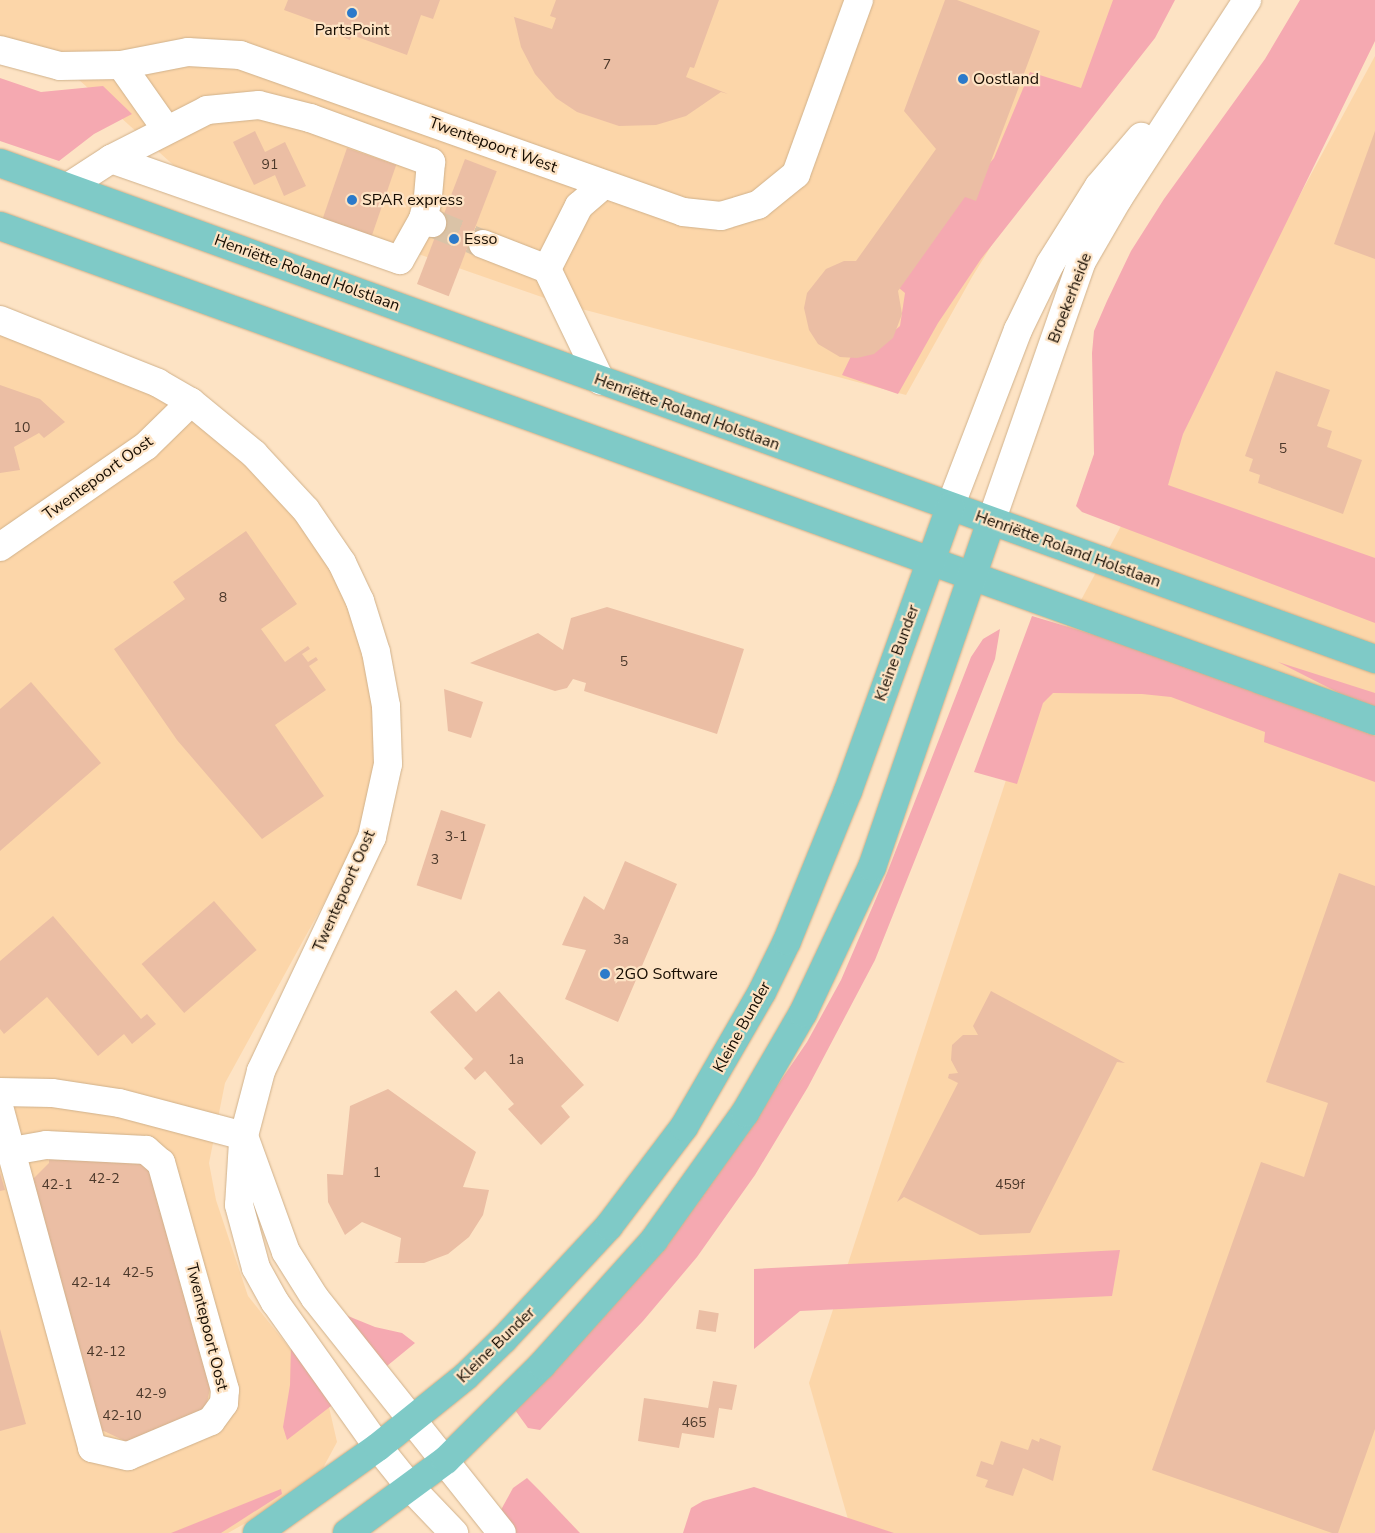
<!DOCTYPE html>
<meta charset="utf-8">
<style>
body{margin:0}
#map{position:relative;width:1375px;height:1533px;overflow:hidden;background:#fde3c4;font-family:"Nunito Sans",sans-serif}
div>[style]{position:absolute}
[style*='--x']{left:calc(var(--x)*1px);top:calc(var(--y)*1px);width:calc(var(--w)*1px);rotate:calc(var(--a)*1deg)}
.built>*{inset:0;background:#fcd6a9}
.green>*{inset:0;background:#f5a9b1}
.building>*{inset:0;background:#ebbea4;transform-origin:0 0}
.minor-tunnel>*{height:28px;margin-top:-14px;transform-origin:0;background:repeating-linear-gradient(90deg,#dac3a7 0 28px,transparent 0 42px)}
.roads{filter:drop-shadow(0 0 1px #d0b18b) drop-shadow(0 0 1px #d0b18b)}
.minor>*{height:28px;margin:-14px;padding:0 14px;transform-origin:14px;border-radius:14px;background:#fff}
.major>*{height:28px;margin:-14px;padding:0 14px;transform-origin:14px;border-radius:14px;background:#7fcac7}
.dots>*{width:14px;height:14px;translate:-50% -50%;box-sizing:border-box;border:2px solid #fde3c4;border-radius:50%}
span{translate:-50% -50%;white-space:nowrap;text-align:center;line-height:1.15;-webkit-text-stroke:4.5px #fde3c4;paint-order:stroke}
.number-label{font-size:14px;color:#4b382a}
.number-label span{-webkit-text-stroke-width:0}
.poi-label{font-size:16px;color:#160c01}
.left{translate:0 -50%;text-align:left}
.street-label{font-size:16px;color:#160c01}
</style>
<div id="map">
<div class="built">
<i style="clip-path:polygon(0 0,1143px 0,972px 277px,906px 395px,559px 303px,180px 171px,47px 51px,0 40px)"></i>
<i style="clip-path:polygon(1375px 56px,1375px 1533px,852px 1533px,809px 1383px,1040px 676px)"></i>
<i style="clip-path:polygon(0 324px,174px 403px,264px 463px,341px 565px,371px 688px,375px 761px,365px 828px,225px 1083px,209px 1163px,216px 1200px,248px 1296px,326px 1394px,337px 1442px,323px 1468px,288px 1499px,228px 1533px,0 1533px)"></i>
</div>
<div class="green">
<i style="clip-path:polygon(1113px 0,1175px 0,1155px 38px,981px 259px,938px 323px,898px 394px,842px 375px,854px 350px,873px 349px,900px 326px,905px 293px,892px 282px,994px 158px,1030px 72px,1081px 88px)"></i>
<i style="clip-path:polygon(1300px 0,1375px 0,1375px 41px,1183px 434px,1168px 485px,1375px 558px,1375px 623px,1082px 512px,1076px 506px,1094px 454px,1092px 353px,1094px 331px,1107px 301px,1131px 251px,1164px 199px,1265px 59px)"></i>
<i style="clip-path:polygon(0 78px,41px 92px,103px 86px,132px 114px,94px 134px,59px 161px,0 141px)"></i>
<i style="clip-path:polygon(1032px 616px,1105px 638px,1375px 736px,1375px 782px,1264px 742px,1265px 732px,1171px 697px,1142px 694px,1053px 693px,1043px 703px,1017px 784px,974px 772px)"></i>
<i style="clip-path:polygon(1000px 629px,995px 659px,875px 960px,808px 1087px,755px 1175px,697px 1257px,643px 1321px,540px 1430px,528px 1428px,515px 1410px,751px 1124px,807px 1042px,841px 980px,887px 873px,971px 657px,983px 639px)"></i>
<i style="clip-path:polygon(1278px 662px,1375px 693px,1375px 707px,1345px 696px)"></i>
<i style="clip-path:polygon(1120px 1250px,1112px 1296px,800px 1311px,754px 1349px,754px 1269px)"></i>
<i style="clip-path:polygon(343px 1314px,375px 1327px,402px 1333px,415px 1343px,387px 1366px)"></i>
<i style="clip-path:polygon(291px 1345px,335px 1403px,287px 1440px,283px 1427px,290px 1385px)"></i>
<i style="clip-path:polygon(527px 1478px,540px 1491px,580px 1533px,511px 1533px,497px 1517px,513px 1488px)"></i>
<i style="clip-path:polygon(754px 1487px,894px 1533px,683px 1533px,691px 1508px,703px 1501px)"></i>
<i style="clip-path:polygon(281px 1489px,282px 1494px,221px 1533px,171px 1533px)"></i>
</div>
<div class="building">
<i style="clip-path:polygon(288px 0,440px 0,433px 19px,421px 15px,407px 55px,352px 35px,350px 40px,338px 35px,339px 30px,284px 10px)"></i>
<i style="clip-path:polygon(556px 0,719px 0,694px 68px,690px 67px,686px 77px,728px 94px,721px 92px,686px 116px,656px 125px,619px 126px,577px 112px,556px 98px,535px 74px,521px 47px,514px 17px,508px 15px,552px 29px,556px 18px,550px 16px)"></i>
<i style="clip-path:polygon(945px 0,957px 0,1040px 31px,976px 201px,965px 197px,898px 291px,902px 314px,893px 338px,874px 354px,857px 358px,840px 357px,818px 344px,809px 330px,804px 308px,807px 293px,826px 269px,844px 261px,856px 261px,936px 149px,904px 111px)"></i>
<i style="clip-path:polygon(255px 131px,265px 152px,285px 142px,306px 186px,284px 196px,275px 175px,254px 185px,233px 142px)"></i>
<i style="clip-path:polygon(1375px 131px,1375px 259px,1334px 244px)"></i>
<i style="left:347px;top:148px;width:52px;height:77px;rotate:19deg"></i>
<i style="left:465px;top:159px;width:34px;height:134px;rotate:21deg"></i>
<i style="clip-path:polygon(1276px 371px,1330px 390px,1317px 426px,1332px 431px,1327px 447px,1362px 460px,1343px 514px,1258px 483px,1260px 475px,1249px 471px,1253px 459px,1245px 456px)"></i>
<i style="clip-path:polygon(0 385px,40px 399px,65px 422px,44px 438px,39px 433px,14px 447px,20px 470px,0 473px)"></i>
<i style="clip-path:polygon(246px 531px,297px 604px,261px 629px,285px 662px,308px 646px,310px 649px,302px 654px,308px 662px,316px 657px,318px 660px,309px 666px,326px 690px,275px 725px,324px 796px,262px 839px,177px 740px,114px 649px,185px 599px,173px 582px)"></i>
<i style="clip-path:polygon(607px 607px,744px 649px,717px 734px,584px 691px,586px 683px,573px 679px,567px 688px,555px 691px,470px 663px,538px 633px,563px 650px,571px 618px)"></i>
<i style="clip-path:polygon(31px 682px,101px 763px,0 851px,0 709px)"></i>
<i style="clip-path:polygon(444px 689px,483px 702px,471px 738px,448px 731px)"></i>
<i style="left:441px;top:810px;width:47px;height:79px;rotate:18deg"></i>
<i style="clip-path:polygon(625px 861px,677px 884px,618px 1022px,565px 999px,586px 950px,562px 945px,584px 896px,604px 910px)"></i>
<i style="clip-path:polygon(1339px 873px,1375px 886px,1375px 1429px,1338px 1533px,1332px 1533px,1152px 1470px,1261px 1162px,1304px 1177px,1328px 1103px,1266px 1082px)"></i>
<i style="left:214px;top:901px;width:65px;height:96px;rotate:49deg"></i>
<i style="clip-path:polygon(53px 916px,141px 1019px,147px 1014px,156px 1024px,132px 1044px,124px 1034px,98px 1056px,47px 997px,4px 1034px,0 1029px,0 961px)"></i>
<i style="clip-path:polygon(456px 990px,476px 1012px,499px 991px,584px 1085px,561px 1106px,570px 1117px,541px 1145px,508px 1109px,514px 1104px,485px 1071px,475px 1080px,464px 1068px,473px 1059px,430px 1012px)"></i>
<i style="clip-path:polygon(991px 991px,1125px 1063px,1117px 1062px,1030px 1233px,980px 1235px,904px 1197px,897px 1202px,958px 1083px,948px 1078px,949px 1074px,958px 1073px,951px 1060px,952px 1045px,963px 1035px,978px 1035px,973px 1026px)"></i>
<i style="clip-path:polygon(388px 1089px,476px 1152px,463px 1187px,489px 1190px,483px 1215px,469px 1237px,448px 1254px,424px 1263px,394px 1263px,398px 1262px,401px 1238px,362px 1222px,345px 1235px,328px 1202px,327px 1174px,343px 1175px,350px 1106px)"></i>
<i style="clip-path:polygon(49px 1159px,142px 1164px,149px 1169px,210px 1388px,207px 1403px,199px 1413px,127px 1445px,125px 1441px,104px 1431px,100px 1432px,33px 1179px,49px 1163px)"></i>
<i style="clip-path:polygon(0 1173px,5px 1190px,0 1191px)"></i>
<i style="left:699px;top:1310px;width:20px;height:19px;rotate:9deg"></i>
<i style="clip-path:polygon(0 1329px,26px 1424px,0 1431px)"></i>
<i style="clip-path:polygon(713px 1381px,737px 1385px,732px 1410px,719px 1408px,714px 1438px,682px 1433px,679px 1448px,638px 1441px,644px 1398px,708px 1408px)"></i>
<i style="clip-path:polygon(1040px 1438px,1061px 1446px,1053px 1481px,1023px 1468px,1013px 1496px,985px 1487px,988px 1480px,976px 1476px,981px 1461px,993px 1465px,1001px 1441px,1028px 1450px,1032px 1439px,1039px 1442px)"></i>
</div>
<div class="minor-tunnel">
<i style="--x:432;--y:223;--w:55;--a:22.4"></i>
</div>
<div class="roads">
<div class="minor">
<i style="--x:0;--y:50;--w:62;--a:14.9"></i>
<i style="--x:60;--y:66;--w:61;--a:-0.9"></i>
<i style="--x:121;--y:65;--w:68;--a:-11"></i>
<i style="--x:188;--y:52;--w:52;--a:3.3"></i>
<i style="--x:240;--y:55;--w:470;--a:19.5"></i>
<i style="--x:683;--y:212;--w:38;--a:6"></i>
<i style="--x:721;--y:216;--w:39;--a:-17"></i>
<i style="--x:758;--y:205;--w:49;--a:-39.2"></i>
<i style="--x:796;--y:174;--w:185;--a:-70.1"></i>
<i style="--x:121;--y:65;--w:78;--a:54.9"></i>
<i style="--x:111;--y:159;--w:108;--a:-27"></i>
<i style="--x:207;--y:110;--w:52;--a:-5.5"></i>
<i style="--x:259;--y:105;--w:53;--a:14.3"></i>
<i style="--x:310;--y:118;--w:129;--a:20"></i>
<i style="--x:431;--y:162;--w:37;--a:95"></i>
<i style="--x:428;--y:199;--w:21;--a:104"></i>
<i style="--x:68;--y:187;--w:51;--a:-33.1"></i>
<i style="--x:111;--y:159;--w:306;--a:19.3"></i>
<i style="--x:400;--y:260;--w:47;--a:-60.7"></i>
<i style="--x:423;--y:219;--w:10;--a:24"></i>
<i style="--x:483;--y:244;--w:69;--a:21.3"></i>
<i style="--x:547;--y:269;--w:124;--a:64.3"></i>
<i style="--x:547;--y:269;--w:71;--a:-63.1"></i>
<i style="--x:579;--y:206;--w:33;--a:-41"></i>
<i style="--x:0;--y:320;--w:170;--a:21.7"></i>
<i style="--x:158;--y:383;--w:38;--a:30"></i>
<i style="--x:191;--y:402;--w:82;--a:39.5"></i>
<i style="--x:254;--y:454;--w:76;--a:47.1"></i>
<i style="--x:306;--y:510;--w:64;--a:55.8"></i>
<i style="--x:342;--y:563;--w:42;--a:64.7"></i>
<i style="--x:360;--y:601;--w:53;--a:72.6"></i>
<i style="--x:376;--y:652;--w:55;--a:79.5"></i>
<i style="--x:386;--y:706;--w:58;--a:88"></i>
<i style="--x:388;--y:764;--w:75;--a:102.4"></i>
<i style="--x:372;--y:837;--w:259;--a:115.4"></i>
<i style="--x:261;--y:1071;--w:67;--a:104.7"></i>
<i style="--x:244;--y:1136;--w:129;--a:-165.2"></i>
<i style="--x:119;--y:1103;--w:68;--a:-171.5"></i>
<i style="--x:52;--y:1093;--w:52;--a:-178.9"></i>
<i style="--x:950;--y:507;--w:190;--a:-69"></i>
<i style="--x:1018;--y:330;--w:73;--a:-64.1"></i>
<i style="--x:1050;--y:264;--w:92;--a:-57.9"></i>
<i style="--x:1099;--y:186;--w:65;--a:-49.4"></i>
<i style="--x:991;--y:522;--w:276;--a:-70.8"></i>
<i style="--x:1082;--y:261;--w:72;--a:-59.9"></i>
<i style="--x:1118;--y:199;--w:237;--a:-57"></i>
<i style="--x:0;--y:547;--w:178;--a:-34.7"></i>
<i style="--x:146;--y:446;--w:63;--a:-44.4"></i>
<i style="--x:0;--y:1110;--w:42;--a:75"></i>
<i style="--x:11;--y:1151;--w:308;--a:74.7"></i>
<i style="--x:92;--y:1448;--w:37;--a:13"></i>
<i style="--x:128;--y:1456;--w:90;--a:-22.9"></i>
<i style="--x:211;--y:1421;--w:22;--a:-54"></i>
<i style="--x:224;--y:1403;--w:13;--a:-86"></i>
<i style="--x:225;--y:1390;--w:236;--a:-105.7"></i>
<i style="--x:161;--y:1163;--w:20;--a:-139"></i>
<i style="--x:146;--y:1150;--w:100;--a:-177.1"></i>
<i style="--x:46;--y:1145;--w:36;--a:170"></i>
<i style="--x:244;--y:1136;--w:123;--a:70.1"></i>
<i style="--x:286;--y:1252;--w:54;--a:57.8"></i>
<i style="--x:315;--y:1298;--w:300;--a:51.5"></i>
<i style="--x:243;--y:1142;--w:63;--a:93.6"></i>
<i style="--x:239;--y:1205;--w:65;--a:74.9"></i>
<i style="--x:256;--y:1268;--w:39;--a:61"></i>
<i style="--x:275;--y:1302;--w:178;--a:54.6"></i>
<i style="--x:378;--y:1447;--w:51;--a:51.3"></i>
<i style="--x:410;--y:1487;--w:64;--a:46.3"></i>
</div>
<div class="major">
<i style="--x:0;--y:163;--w:1462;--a:19.84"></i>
<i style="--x:0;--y:226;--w:1461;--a:19.8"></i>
<i style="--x:257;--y:1533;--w:148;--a:-35.4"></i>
<i style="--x:378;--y:1447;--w:113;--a:-38.9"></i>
<i style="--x:466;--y:1376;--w:53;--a:-44.2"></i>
<i style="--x:504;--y:1339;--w:154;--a:-47.1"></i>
<i style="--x:609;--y:1226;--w:124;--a:-52.9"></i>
<i style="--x:684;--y:1127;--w:156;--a:-60"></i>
<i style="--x:762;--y:992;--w:57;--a:-63.9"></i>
<i style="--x:787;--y:941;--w:162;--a:-67.9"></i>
<i style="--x:848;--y:791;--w:302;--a:-70.2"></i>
<i style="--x:347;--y:1533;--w:123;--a:-36.4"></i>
<i style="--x:446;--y:1460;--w:135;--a:-44.7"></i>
<i style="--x:542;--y:1365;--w:168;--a:-48.1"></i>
<i style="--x:654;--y:1240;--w:156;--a:-54.4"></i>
<i style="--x:745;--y:1113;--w:116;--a:-59.9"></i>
<i style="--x:803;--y:1013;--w:161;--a:-64.7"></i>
<i style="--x:872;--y:867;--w:365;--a:-71"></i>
</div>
</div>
<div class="dots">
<i style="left:352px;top:13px;background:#2b7aca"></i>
<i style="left:963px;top:79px;background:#2b7aca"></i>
<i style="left:352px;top:200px;background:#2b7aca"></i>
<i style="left:454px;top:239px;background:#2b7aca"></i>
<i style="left:605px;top:974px;background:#2b7aca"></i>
</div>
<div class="number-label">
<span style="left:607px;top:65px">7</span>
<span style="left:270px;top:165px">91</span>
<span style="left:22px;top:428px">10</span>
<span style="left:1283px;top:449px">5</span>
<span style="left:223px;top:598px">8</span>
<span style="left:624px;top:662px">5</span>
<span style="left:456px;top:837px">3-1</span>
<span style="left:435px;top:860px">3</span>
<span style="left:621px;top:940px">3a</span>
<span style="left:516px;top:1060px">1a</span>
<span style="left:377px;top:1173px">1</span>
<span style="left:104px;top:1179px">42-2</span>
<span style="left:57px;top:1185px">42-1</span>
<span style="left:1010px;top:1185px">459f</span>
<span style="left:138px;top:1273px">42-5</span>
<span style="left:91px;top:1283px">42-14</span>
<span style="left:106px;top:1352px">42-12</span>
<span style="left:151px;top:1394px">42-9</span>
<span style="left:122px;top:1416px">42-10</span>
<span style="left:694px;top:1423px">465</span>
</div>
<div class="poi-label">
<span style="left:352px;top:30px">PartsPoint</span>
<span class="left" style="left:973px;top:79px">Oostland</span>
<span class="left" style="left:362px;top:200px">SPAR express</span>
<span class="left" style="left:464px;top:239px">Esso</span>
<span class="left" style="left:615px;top:974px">2GO Software</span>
</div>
<div class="street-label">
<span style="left:493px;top:145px;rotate:20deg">Twentepoort West</span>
<span style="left:307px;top:273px;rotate:20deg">Henriëtte Roland Holstlaan</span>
<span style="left:1070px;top:298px;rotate:-69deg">Broekerheide</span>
<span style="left:687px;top:412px;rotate:20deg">Henriëtte Roland Holstlaan</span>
<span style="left:98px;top:478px;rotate:-36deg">Twentepoort Oost</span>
<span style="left:1068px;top:549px;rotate:20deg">Henriëtte Roland Holstlaan</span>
<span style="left:897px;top:653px;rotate:-70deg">Kleine Bunder</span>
<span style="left:344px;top:891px;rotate:-66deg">Twentepoort Oost</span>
<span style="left:742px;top:1027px;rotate:-61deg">Kleine Bunder</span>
<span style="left:207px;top:1327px;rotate:76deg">Twentepoort Oost</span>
<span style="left:496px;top:1345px;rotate:-44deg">Kleine Bunder</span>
</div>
</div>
